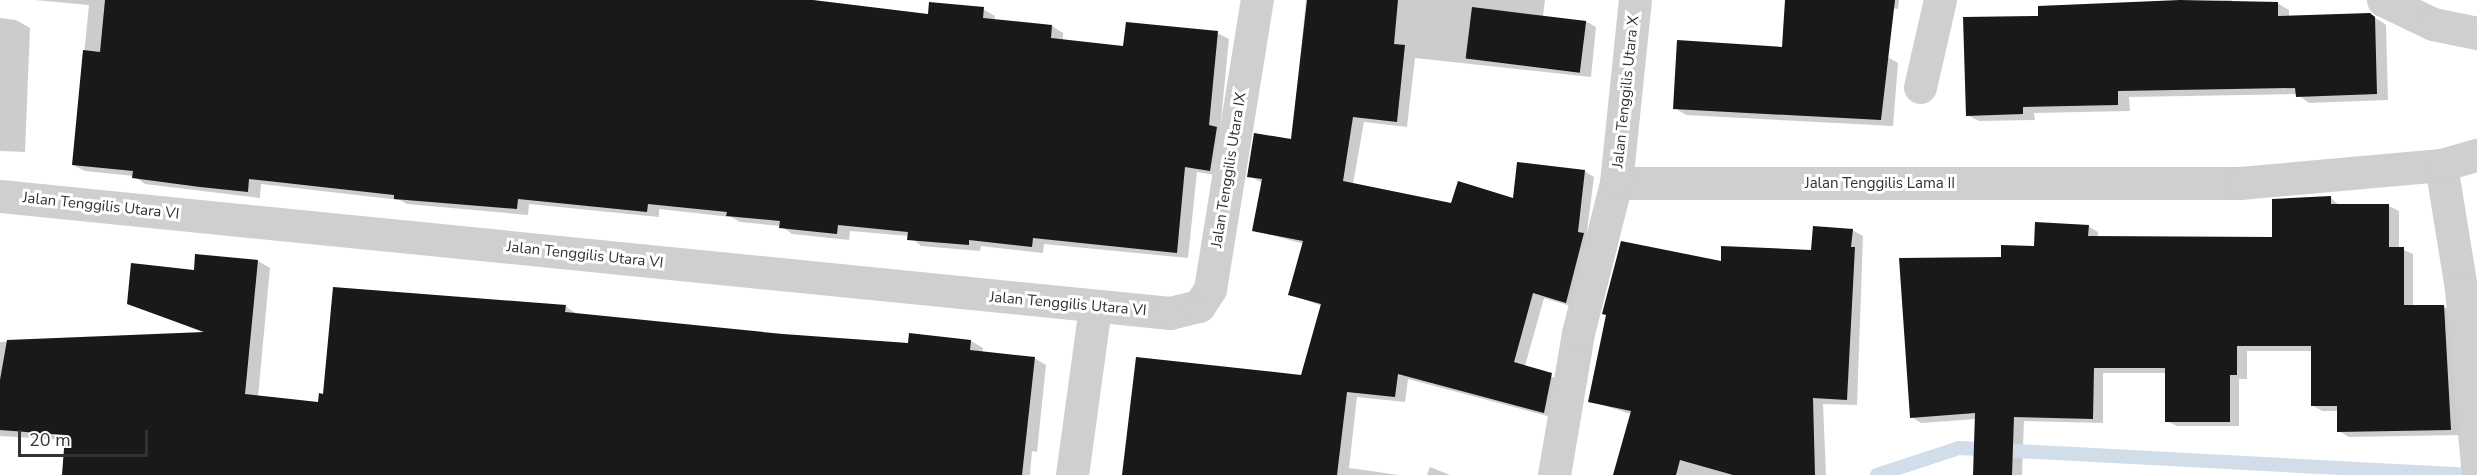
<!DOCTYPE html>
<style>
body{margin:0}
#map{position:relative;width:2477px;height:475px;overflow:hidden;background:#fff;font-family:"Nunito Sans",sans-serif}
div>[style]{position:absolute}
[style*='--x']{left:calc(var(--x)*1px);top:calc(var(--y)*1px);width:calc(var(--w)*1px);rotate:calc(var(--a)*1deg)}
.shadow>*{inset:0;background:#0003}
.stream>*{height:14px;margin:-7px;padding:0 7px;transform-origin:7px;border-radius:7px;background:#d1deea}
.building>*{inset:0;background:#191919;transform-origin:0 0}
.minor>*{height:33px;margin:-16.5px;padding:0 16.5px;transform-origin:16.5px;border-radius:16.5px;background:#cfcfcf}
span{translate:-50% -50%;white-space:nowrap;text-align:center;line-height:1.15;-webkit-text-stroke:6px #fff;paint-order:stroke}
.street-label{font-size:15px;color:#323232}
.scale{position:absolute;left:18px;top:430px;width:130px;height:27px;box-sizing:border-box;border:3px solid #323232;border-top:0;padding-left:8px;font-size:18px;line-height:21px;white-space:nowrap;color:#323232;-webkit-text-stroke:4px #fff;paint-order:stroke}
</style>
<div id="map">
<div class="shadow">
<i style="clip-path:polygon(35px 0,773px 0,929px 16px,983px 9px,995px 16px,994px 21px,1052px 26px,1063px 33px,1063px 41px,1125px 48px,1217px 33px,1229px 39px,1220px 130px,1222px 176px,1197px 172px,1188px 258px,1044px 244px,1043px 253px,981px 246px,980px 251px,921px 246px,909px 236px,850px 231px,849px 240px,792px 234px,781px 226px,740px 222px,731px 217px,659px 209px,659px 217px,529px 204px,528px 215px,407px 204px,400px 200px,261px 184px,260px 198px,145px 184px,134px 176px,85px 171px,73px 165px,89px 5px)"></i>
<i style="clip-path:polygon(1306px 0,1545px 0,1543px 16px,1585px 21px,1596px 27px,1591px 77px,1415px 58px,1407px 127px,1364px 122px,1353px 184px,1452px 205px,1514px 200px,1584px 171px,1594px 177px,1577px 308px,1544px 298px,1525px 366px,1562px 381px,1555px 418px,1408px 379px,1405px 402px,1357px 397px,1349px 468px,1399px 475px,1133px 475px,1302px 376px,1322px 306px,1289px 294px,1304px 244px,1253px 230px,1263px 183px,1249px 176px,1292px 140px)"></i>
<i style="clip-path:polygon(1831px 0,1899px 0,1898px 9px)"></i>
<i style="clip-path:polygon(2231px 0,2238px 4px,2277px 3px,2289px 10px,2289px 18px,2370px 15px,2382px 22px,2386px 25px,2388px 100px,2309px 103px,2297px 94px,2129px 97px,2130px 111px,2034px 113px,2035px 120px,1979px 121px,1967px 115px,2040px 17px,2039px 7px)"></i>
<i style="clip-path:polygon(0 18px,16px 20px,30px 28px,25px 152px,0 151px)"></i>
<i style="clip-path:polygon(1886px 56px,1898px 63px,1893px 126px,1686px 115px,1675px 108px)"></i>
<i style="clip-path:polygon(2331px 198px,2340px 206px,2389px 206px,2399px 211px,2399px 248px,2413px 254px,2413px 306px,2443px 306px,2453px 312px,2461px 435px,2349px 437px,2339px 431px,2339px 411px,2322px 411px,2312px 405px,2312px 351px,2247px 351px,2247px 379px,2239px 379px,2239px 426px,2177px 426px,2167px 421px,2167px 373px,2103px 373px,2103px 423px,2024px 421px,2022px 475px,1974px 475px,1976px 419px,1921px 423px,1912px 417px,2002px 258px,2088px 226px,2098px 232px,2098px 238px,2273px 239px)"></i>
<i style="clip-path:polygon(1852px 230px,1863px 236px,1857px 405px,1823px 404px,1826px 475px,1613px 475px,1631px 414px,1590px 401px,1722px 263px,1813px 252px)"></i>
<i style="clip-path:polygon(258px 261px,270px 268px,258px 397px,319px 404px,324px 395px,565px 306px,577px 314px,783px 336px,910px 344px,911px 335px,971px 341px,983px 348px,982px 353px,1034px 358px,1046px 365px,1037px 452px,1032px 451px,1030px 475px,63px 475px,66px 440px,0 436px,0 342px,204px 333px,128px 303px,195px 271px)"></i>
<i style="clip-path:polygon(1430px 467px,1450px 475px,1427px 475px)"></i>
</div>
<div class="stream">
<i style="--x:1877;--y:475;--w:86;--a:-18.2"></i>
<i style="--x:1959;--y:448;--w:515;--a:3.01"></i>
</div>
<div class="building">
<i style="clip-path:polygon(105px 0,813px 0,928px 14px,929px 2px,984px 7px,983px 18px,1052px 25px,1051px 38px,1123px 46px,1126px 22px,1218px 31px,1209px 125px,1217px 127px,1210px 171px,1185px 167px,1177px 253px,1033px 238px,1032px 247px,969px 240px,969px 245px,907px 240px,908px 232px,838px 225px,837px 234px,779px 228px,780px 221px,726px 216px,727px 212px,648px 204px,647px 212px,518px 199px,517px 209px,394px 199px,394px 195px,249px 179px,248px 192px,200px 187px,132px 178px,133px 171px,72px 165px,83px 50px,100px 52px)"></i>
<i style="clip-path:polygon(1307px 0,1398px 0,1394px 44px,1405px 45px,1397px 122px,1353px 117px,1343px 181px,1451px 203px,1458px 181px,1513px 198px,1517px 162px,1585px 170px,1578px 232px,1584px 233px,1566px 303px,1533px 293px,1514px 362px,1552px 373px,1544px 413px,1398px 374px,1395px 397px,1347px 392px,1337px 475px,1122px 475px,1136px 357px,1301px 375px,1321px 304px,1288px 295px,1303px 241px,1252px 231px,1262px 179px,1247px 177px,1254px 133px,1291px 139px)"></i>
<i style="clip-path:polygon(1785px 0,1895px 0,1881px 120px,1673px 109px,1677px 40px,1782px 47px)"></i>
<i style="clip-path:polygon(2180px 0,2278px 2px,2278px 16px,2370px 13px,2375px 17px,2377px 94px,2296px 97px,2295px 88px,2118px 91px,2118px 105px,2023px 107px,2023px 114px,1966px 116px,1963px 17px,2038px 16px,2038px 6px)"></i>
<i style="left:1472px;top:7px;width:115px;height:52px;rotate:7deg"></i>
<i style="clip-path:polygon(2331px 196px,2331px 204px,2389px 204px,2389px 247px,2404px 247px,2404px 305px,2444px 305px,2451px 430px,2337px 432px,2337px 406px,2311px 406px,2311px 346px,2237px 346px,2237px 375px,2230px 375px,2230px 422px,2165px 422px,2165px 368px,2094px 368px,2093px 419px,2014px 417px,2012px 475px,1973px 475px,1975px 413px,1910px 418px,1899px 258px,2001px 257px,2001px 245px,2034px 246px,2035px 222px,2089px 225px,2088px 236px,2272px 237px,2272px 199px)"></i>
<i style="clip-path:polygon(1813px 226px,1853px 229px,1851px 247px,1855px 247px,1847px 400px,1813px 398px,1815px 475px,1733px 475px,1680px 460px,1676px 475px,1613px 475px,1631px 411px,1588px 402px,1606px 315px,1602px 314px,1621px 241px,1721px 261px,1721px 246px,1811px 250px)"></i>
<i style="clip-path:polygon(195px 254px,258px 260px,245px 394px,318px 402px,319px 393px,323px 394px,333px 287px,566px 305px,565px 312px,783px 334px,908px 343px,909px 333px,971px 340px,970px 350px,1035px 357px,1022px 475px,62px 475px,65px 435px,0 430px,0 380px,7px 340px,204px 332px,127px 304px,131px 263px,194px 270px)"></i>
</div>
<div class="minor">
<i style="--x:2383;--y:0;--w:55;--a:25.6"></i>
<i style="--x:2433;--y:24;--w:45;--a:11.6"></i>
<i style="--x:1920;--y:87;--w:89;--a:-77.1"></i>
<i style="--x:2441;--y:165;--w:126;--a:80.8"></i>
<i style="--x:2461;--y:289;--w:178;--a:84.8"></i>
<i style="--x:1616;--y:183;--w:624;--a:0"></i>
<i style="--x:2240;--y:183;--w:202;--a:-5.1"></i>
<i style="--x:2441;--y:165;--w:37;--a:-16"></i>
<i style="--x:0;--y:196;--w:1176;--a:5.71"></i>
<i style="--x:1170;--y:313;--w:30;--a:-14"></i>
<i style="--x:1199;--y:306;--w:20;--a:-57"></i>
<i style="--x:1210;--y:289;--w:293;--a:-80.8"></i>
<i style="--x:1072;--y:475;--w:170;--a:-82.2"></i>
<i style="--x:1554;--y:475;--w:144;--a:-80.4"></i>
<i style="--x:1578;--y:333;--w:155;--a:-75.8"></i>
<i style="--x:1616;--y:183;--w:184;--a:-84.1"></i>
</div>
<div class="street-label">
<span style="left:1626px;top:92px;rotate:-84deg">Jalan Tenggilis Utara X</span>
<span style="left:1229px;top:170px;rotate:-81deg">Jalan Tenggilis Utara IX</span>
<span style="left:1880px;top:184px">Jalan Tenggilis Lama II</span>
<span style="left:101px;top:206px;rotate:6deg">Jalan Tenggilis Utara VI</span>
<span style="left:585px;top:255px;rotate:6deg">Jalan Tenggilis Utara VI</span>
<span style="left:1068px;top:304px;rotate:5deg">Jalan Tenggilis Utara VI</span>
</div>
<div class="scale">20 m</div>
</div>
